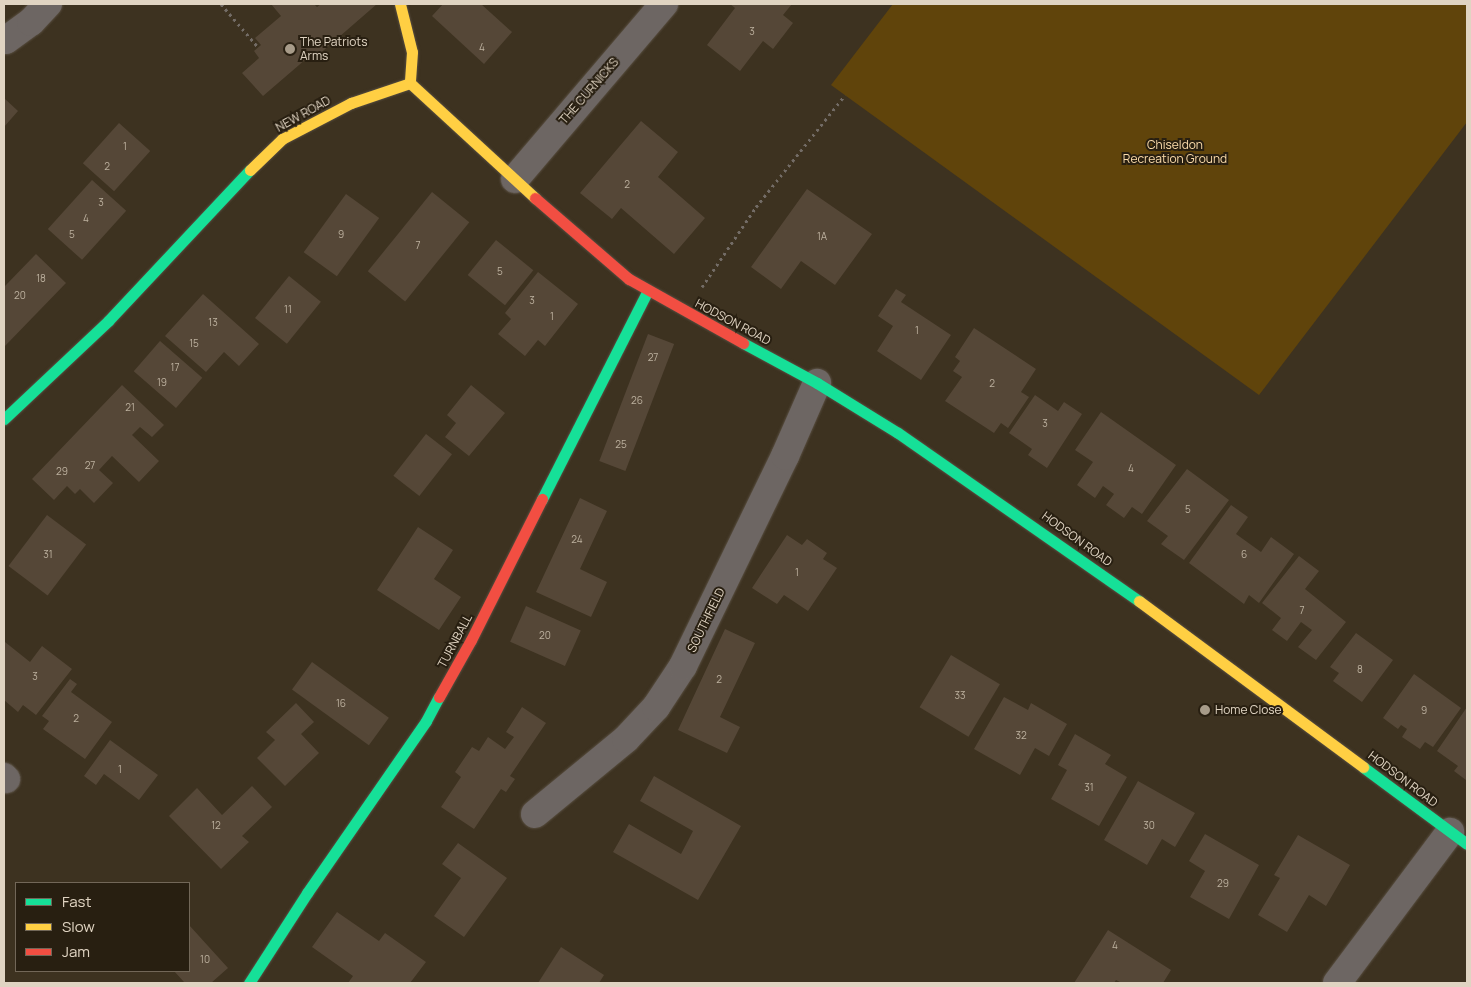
<!DOCTYPE html>
<style>
body{margin:0}
#map{position:relative;width:1471px;height:987px;overflow:hidden;background:#3d3220;font-family:Manrope,sans-serif}
div>[style]{position:absolute}
[style*='--x']{left:calc(var(--x)*1px);top:calc(var(--y)*1px);width:calc(var(--w)*1px);rotate:calc(var(--a)*1deg)}
.green>*{inset:0;background:#60440b}
.building>*{inset:0;background:#554737;transform-origin:0 0}
.path>*{height:3px;margin-top:-1.5px;transform-origin:0;background:repeating-linear-gradient(90deg,#736c66 0 2.5px,transparent 0 6.5px)}
.roads{filter:drop-shadow(0 0 1px #584e40) drop-shadow(0 0 1px #584e40)}
.street>*{height:28px;margin:-14px;padding:0 14px;transform-origin:14px;border-radius:14px;background:#6d6663}
.fast>*{height:11px;margin:-5.5px;padding:0 5.5px;transform-origin:5.5px;border-radius:5.5px;background:#16e098}
.slow>*{height:11px;margin:-5.5px;padding:0 5.5px;transform-origin:5.5px;border-radius:5.5px;background:#ffcf43}
.jam>*{height:11px;margin:-5.5px;padding:0 5.5px;transform-origin:5.5px;border-radius:5.5px;background:#f24e42}
.dots>*{width:14px;height:14px;translate:-50% -50%;box-sizing:border-box;border:2px solid #281f11;border-radius:50%}
span{translate:-50% -50%;white-space:nowrap;text-align:center;line-height:1.15;-webkit-text-stroke:4px #281f11;paint-order:stroke}
.number-label{font-size:10px;color:#bdb19f}
.number-label span{-webkit-text-stroke-width:0}
.poi-label{font-size:12px;color:#e0d4c2}
.left{translate:0 -50%;text-align:left}
.street-label{font-size:12px;color:#e0d4c2}
.park-label{font-size:12px;color:#fcdcab}
.frame{position:absolute;inset:0;border:5px solid #e0d4c2;pointer-events:none}
.legend{position:absolute;left:15px;top:882px;width:175px;height:90px;box-sizing:border-box;background:#281f11;border:1px solid #726758;margin:0;padding:6px 9px;list-style:none;font-size:15px;color:#e0d4c2}
.legend li{display:flex;align-items:center;gap:10px;height:25px}
.legend b{width:25px;border:1px solid #726758}
</style>
<div id="map">
<div class="green">
<i style="clip-path:polygon(893px 4px,1467px 4px,1467px 122px,1259px 395px,831px 85px)"></i>
</div>
<div class="building">
<i style="clip-path:polygon(271px 4px,314px 4px,317px 7px,321px 4px,377px 4px,316px 57px,313px 53px,263px 96px,242px 73px,259px 58px,254px 51px,261px 45px,255px 38px,281px 16px)"></i>
<i style="clip-path:polygon(443px 4px,481px 4px,512px 32px,484px 64px,432px 16px)"></i>
<i style="clip-path:polygon(730px 4px,792px 4px,783px 15px,793px 23px,773px 49px,763px 41px,740px 71px,707px 45px,735px 8px)"></i>
<i style="clip-path:polygon(4px 98px,18px 111px,4px 127px)"></i>
<i style="clip-path:polygon(641px 121px,678px 152px,658px 177px,705px 218px,674px 254px,621px 208px,612px 219px,580px 193px)"></i>
<i style="left:119px;top:123px;width:42px;height:54px;rotate:42deg"></i>
<i style="left:92px;top:180px;width:46px;height:66px;rotate:42deg"></i>
<i style="clip-path:polygon(807px 189px,872px 234px,835px 285px,801px 261px,781px 289px,751px 267px)"></i>
<i style="left:432px;top:192px;width:48px;height:102px;rotate:39deg"></i>
<i style="left:346px;top:194px;width:41px;height:72px;rotate:36deg"></i>
<i style="left:496px;top:240px;width:48px;height:45px;rotate:39deg"></i>
<i style="clip-path:polygon(36px 254px,66px 283px,4px 347px,4px 287px)"></i>
<i style="clip-path:polygon(538px 272px,578px 304px,545px 346px,538px 340px,525px 356px,498px 334px,511px 319px,505px 313px)"></i>
<i style="left:289px;top:276px;width:41px;height:54px;rotate:39deg"></i>
<i style="clip-path:polygon(896px 289px,906px 295px,901px 302px,951px 335px,921px 380px,877px 351px,893px 326px,878px 316px)"></i>
<i style="clip-path:polygon(203px 294px,259px 344px,239px 366px,224px 352px,206px 372px,165px 336px)"></i>
<i style="clip-path:polygon(974px 328px,1036px 369px,1021px 392px,1029px 397px,1008px 428px,1001px 423px,994px 433px,945px 401px,962px 377px,953px 371px,960px 361px,955px 357px)"></i>
<i style="left:648px;top:334px;width:28px;height:136px;rotate:21deg"></i>
<i style="left:160px;top:341px;width:56px;height:40px;rotate:41deg"></i>
<i style="clip-path:polygon(122px 385px,164px 425px,152px 437px,140px 427px,132px 435px,159px 461px,139px 482px,112px 456px,99px 470px,113px 483px,94px 503px,80px 489px,75px 494px,67px 486px,54px 500px,32px 479px)"></i>
<i style="clip-path:polygon(471px 385px,505px 413px,469px 456px,445px 437px,456px 423px,447px 415px)"></i>
<i style="clip-path:polygon(1035px 395px,1058px 411px,1064px 402px,1082px 414px,1047px 468px,1028px 455px,1032px 449px,1009px 433px)"></i>
<i style="clip-path:polygon(1101px 412px,1176px 465px,1142px 514px,1132px 507px,1124px 518px,1106px 505px,1114px 494px,1103px 486px,1095px 498px,1077px 485px,1093px 462px,1075px 450px)"></i>
<i style="left:426px;top:434px;width:33px;height:53px;rotate:38deg"></i>
<i style="clip-path:polygon(1187px 469px,1229px 500px,1184px 560px,1161px 544px,1168px 536px,1147px 521px)"></i>
<i style="clip-path:polygon(580px 498px,607px 511px,580px 569px,607px 582px,591px 617px,536px 592px)"></i>
<i style="clip-path:polygon(1231px 505px,1248px 517px,1236px 534px,1261px 552px,1271px 537px,1294px 554px,1259px 603px,1249px 595px,1244px 604px,1189px 563px)"></i>
<i style="left:47px;top:515px;width:49px;height:64px;rotate:37deg"></i>
<i style="clip-path:polygon(418px 527px,453px 550px,434px 579px,461px 597px,439px 630px,377px 590px)"></i>
<i style="clip-path:polygon(787px 535px,802px 545px,807px 539px,827px 553px,823px 559px,837px 568px,808px 611px,784px 595px,777px 604px,752px 588px)"></i>
<i style="clip-path:polygon(1299px 556px,1319px 571px,1305px 589px,1346px 622px,1316px 660px,1298px 647px,1312px 630px,1301px 622px,1287px 641px,1272px 630px,1281px 618px,1262px 603px)"></i>
<i style="left:526px;top:606px;width:60px;height:39px;rotate:24deg"></i>
<i style="clip-path:polygon(725px 629px,755px 643px,720px 717px,740px 727px,727px 753px,678px 730px)"></i>
<i style="clip-path:polygon(1356px 633px,1393px 660px,1362px 702px,1333px 681px,1339px 673px,1330px 667px)"></i>
<i style="clip-path:polygon(5px 642px,30px 662px,42px 646px,72px 669px,36px 715px,23px 705px,18px 712px,4px 700px)"></i>
<i style="left:951px;top:655px;width:57px;height:61px;rotate:31deg"></i>
<i style="left:312px;top:662px;width:95px;height:34px;rotate:36deg"></i>
<i style="clip-path:polygon(1414px 674px,1461px 708px,1433px 747px,1425px 742px,1420px 749px,1402px 737px,1407px 729px,1401px 725px,1398px 729px,1383px 718px)"></i>
<i style="clip-path:polygon(70px 679px,77px 684px,71px 692px,112px 722px,85px 759px,43px 729px,49px 721px,42px 716px)"></i>
<i style="clip-path:polygon(1004px 697px,1028px 710px,1031px 703px,1067px 724px,1049px 756px,1035px 748px,1020px 775px,974px 749px)"></i>
<i style="clip-path:polygon(296px 703px,314px 722px,301px 734px,319px 753px,285px 786px,257px 758px,275px 740px,266px 732px)"></i>
<i style="clip-path:polygon(522px 707px,546px 723px,510px 776px,515px 779px,506px 792px,501px 789px,474px 829px,441px 807px,461px 777px,455px 772px,472px 747px,479px 751px,488px 737px,505px 749px,514px 737px,506px 732px)"></i>
<i style="clip-path:polygon(1467px 707px,1467px 779px,1466px 780px,1454px 771px,1458px 766px,1437px 751px)"></i>
<i style="clip-path:polygon(1075px 734px,1111px 755px,1105px 764px,1127px 777px,1099px 826px,1051px 799px,1067px 770px,1058px 765px)"></i>
<i style="clip-path:polygon(110px 740px,158px 775px,139px 800px,104px 774px,96px 785px,84px 776px)"></i>
<i style="clip-path:polygon(654px 776px,741px 826px,698px 900px,613px 852px,629px 824px,681px 854px,693px 831px,640px 801px)"></i>
<i style="clip-path:polygon(1138px 781px,1195px 813px,1175px 847px,1162px 839px,1147px 865px,1104px 840px)"></i>
<i style="clip-path:polygon(252px 786px,272px 807px,242px 836px,249px 842px,221px 869px,169px 816px,197px 788px,222px 815px)"></i>
<i style="clip-path:polygon(1205px 834px,1259px 865px,1229px 919px,1190px 897px,1205px 871px,1189px 861px)"></i>
<i style="clip-path:polygon(1298px 835px,1350px 865px,1326px 906px,1309px 895px,1287px 932px,1258px 915px,1280px 878px,1274px 875px)"></i>
<i style="clip-path:polygon(458px 843px,507px 878px,464px 937px,434px 916px,461px 878px,442px 864px)"></i>
<i style="clip-path:polygon(337px 912px,379px 941px,385px 933px,426px 962px,410px 983px,348px 983px,353px 976px,312px 947px)"></i>
<i style="clip-path:polygon(189px 925px,228px 968px,211px 983px,182px 983px,184px 982px,174px 971px,189px 971px)"></i>
<i style="clip-path:polygon(1108px 930px,1171px 970px,1163px 983px,1122px 983px,1116px 980px,1114px 983px,1074px 983px)"></i>
<i style="clip-path:polygon(561px 947px,604px 975px,599px 983px,538px 983px)"></i>
</div>
<div class="path">
<i style="--x:221;--y:4;--w:57;--a:49.3"></i>
<i style="--x:702;--y:287;--w:97;--a:-56"></i>
<i style="--x:756;--y:207;--w:143;--a:-51.5"></i>
</div>
<div class="roads">
<div class="street">
<i style="--x:4;--y:39;--w:2;--a:27"></i>
<i style="--x:6;--y:40;--w:31;--a:-36"></i>
<i style="--x:31;--y:22;--w:25;--a:-47"></i>
<i style="--x:515;--y:179;--w:230;--a:-49.6"></i>
<i style="--x:4;--y:777;--w:3;--a:45"></i>
<i style="--x:535;--y:814;--w:118;--a:-39.5"></i>
<i style="--x:626;--y:739;--w:44;--a:-46.8"></i>
<i style="--x:656;--y:707;--w:49;--a:-56.6"></i>
<i style="--x:683;--y:666;--w:233;--a:-64.1"></i>
<i style="--x:785;--y:456;--w:80;--a:-66.3"></i>
<i style="--x:1337;--y:983;--w:189;--a:-53.2"></i>
</div>
<div class="fast">
<i style="--x:743;--y:343;--w:84;--a:28.4"></i>
<i style="--x:817;--y:383;--w:95;--a:31.7"></i>
<i style="--x:898;--y:433;--w:294;--a:34.9"></i>
<i style="--x:4;--y:419;--w:143;--a:-43.3"></i>
<i style="--x:108;--y:321;--w:207;--a:-46.8"></i>
<i style="--x:542;--y:499;--w:234;--a:-63.1"></i>
<i style="--x:1363;--y:767;--w:129;--a:36.5"></i>
<i style="--x:249;--y:983;--w:107;--a:-57.2"></i>
<i style="--x:307;--y:893;--w:209;--a:-55.3"></i>
<i style="--x:426;--y:721;--w:27;--a:-62"></i>
</div>
<div class="slow">
<i style="--x:400;--y:4;--w:49;--a:76"></i>
<i style="--x:412;--y:52;--w:31;--a:94"></i>
<i style="--x:410;--y:83;--w:170;--a:42.6"></i>
<i style="--x:250;--y:170;--w:45;--a:-44.1"></i>
<i style="--x:282;--y:139;--w:78;--a:-27.6"></i>
<i style="--x:351;--y:103;--w:62;--a:-18.7"></i>
<i style="--x:1139;--y:601;--w:279;--a:36.5"></i>
</div>
<div class="jam">
<i style="--x:535;--y:198;--w:124;--a:40.8"></i>
<i style="--x:629;--y:279;--w:131;--a:29.3"></i>
<i style="--x:439;--y:697;--w:65;--a:-60.7"></i>
<i style="--x:471;--y:640;--w:158;--a:-63.3"></i>
</div>
</div>
<div class="dots">
<i style="left:290px;top:49px;background:#a79b89"></i>
<i style="left:1205px;top:710px;background:#a79b89"></i>
</div>
<div class="number-label">
<span style="left:752px;top:32px">3</span>
<span style="left:482px;top:48px">4</span>
<span style="left:125px;top:147px">1</span>
<span style="left:107px;top:167px">2</span>
<span style="left:627px;top:185px">2</span>
<span style="left:101px;top:203px">3</span>
<span style="left:86px;top:219px">4</span>
<span style="left:72px;top:235px">5</span>
<span style="left:341px;top:235px">9</span>
<span style="left:822px;top:237px">1A</span>
<span style="left:418px;top:246px">7</span>
<span style="left:500px;top:272px">5</span>
<span style="left:41px;top:279px">18</span>
<span style="left:20px;top:296px">20</span>
<span style="left:532px;top:301px">3</span>
<span style="left:288px;top:310px">11</span>
<span style="left:552px;top:317px">1</span>
<span style="left:213px;top:323px">13</span>
<span style="left:917px;top:331px">1</span>
<span style="left:194px;top:344px">15</span>
<span style="left:653px;top:358px">27</span>
<span style="left:175px;top:368px">17</span>
<span style="left:162px;top:383px">19</span>
<span style="left:992px;top:384px">2</span>
<span style="left:637px;top:401px">26</span>
<span style="left:130px;top:408px">21</span>
<span style="left:1045px;top:424px">3</span>
<span style="left:621px;top:445px">25</span>
<span style="left:90px;top:466px">27</span>
<span style="left:1131px;top:469px">4</span>
<span style="left:62px;top:472px">29</span>
<span style="left:1188px;top:510px">5</span>
<span style="left:577px;top:540px">24</span>
<span style="left:48px;top:555px">31</span>
<span style="left:1244px;top:555px">6</span>
<span style="left:797px;top:573px">1</span>
<span style="left:1302px;top:611px">7</span>
<span style="left:545px;top:636px">20</span>
<span style="left:1360px;top:670px">8</span>
<span style="left:35px;top:677px">3</span>
<span style="left:719px;top:680px">2</span>
<span style="left:960px;top:696px">33</span>
<span style="left:341px;top:704px">16</span>
<span style="left:1424px;top:711px">9</span>
<span style="left:76px;top:719px">2</span>
<span style="left:1021px;top:736px">32</span>
<span style="left:120px;top:770px">1</span>
<span style="left:1089px;top:788px">31</span>
<span style="left:216px;top:826px">12</span>
<span style="left:1149px;top:826px">30</span>
<span style="left:1223px;top:884px">29</span>
<span style="left:1115px;top:946px">4</span>
<span style="left:205px;top:960px">10</span>
</div>
<div class="poi-label">
<span class="left" style="left:300px;top:49px">The Patriots<br>Arms</span>
<span class="left" style="left:1215px;top:710px">Home Close</span>
</div>
<div class="street-label">
<span style="left:589px;top:91px;rotate:-49deg">THE CURNICKS</span>
<span style="left:303px;top:114px;rotate:-29deg">NEW ROAD</span>
<span style="left:733px;top:322px;rotate:28deg">HODSON ROAD</span>
<span style="left:1077px;top:539px;rotate:36deg">HODSON ROAD</span>
<span style="left:706px;top:620px;rotate:-64deg">SOUTHFIELD</span>
<span style="left:455px;top:641px;rotate:-62deg">TURNBALL</span>
<span style="left:1403px;top:779px;rotate:37deg">HODSON ROAD</span>
</div>
<div class="park-label">
<span style="left:1175px;top:152px">Chiseldon<br>Recreation Ground</span>
</div>
<div class="frame"></div>
<ul class="legend">
<li><b style="height:6px;background:#16e098"></b>Fast</li>
<li><b style="height:6px;background:#ffcf43"></b>Slow</li>
<li><b style="height:6px;background:#f24e42"></b>Jam</li>
</ul>
</div>
